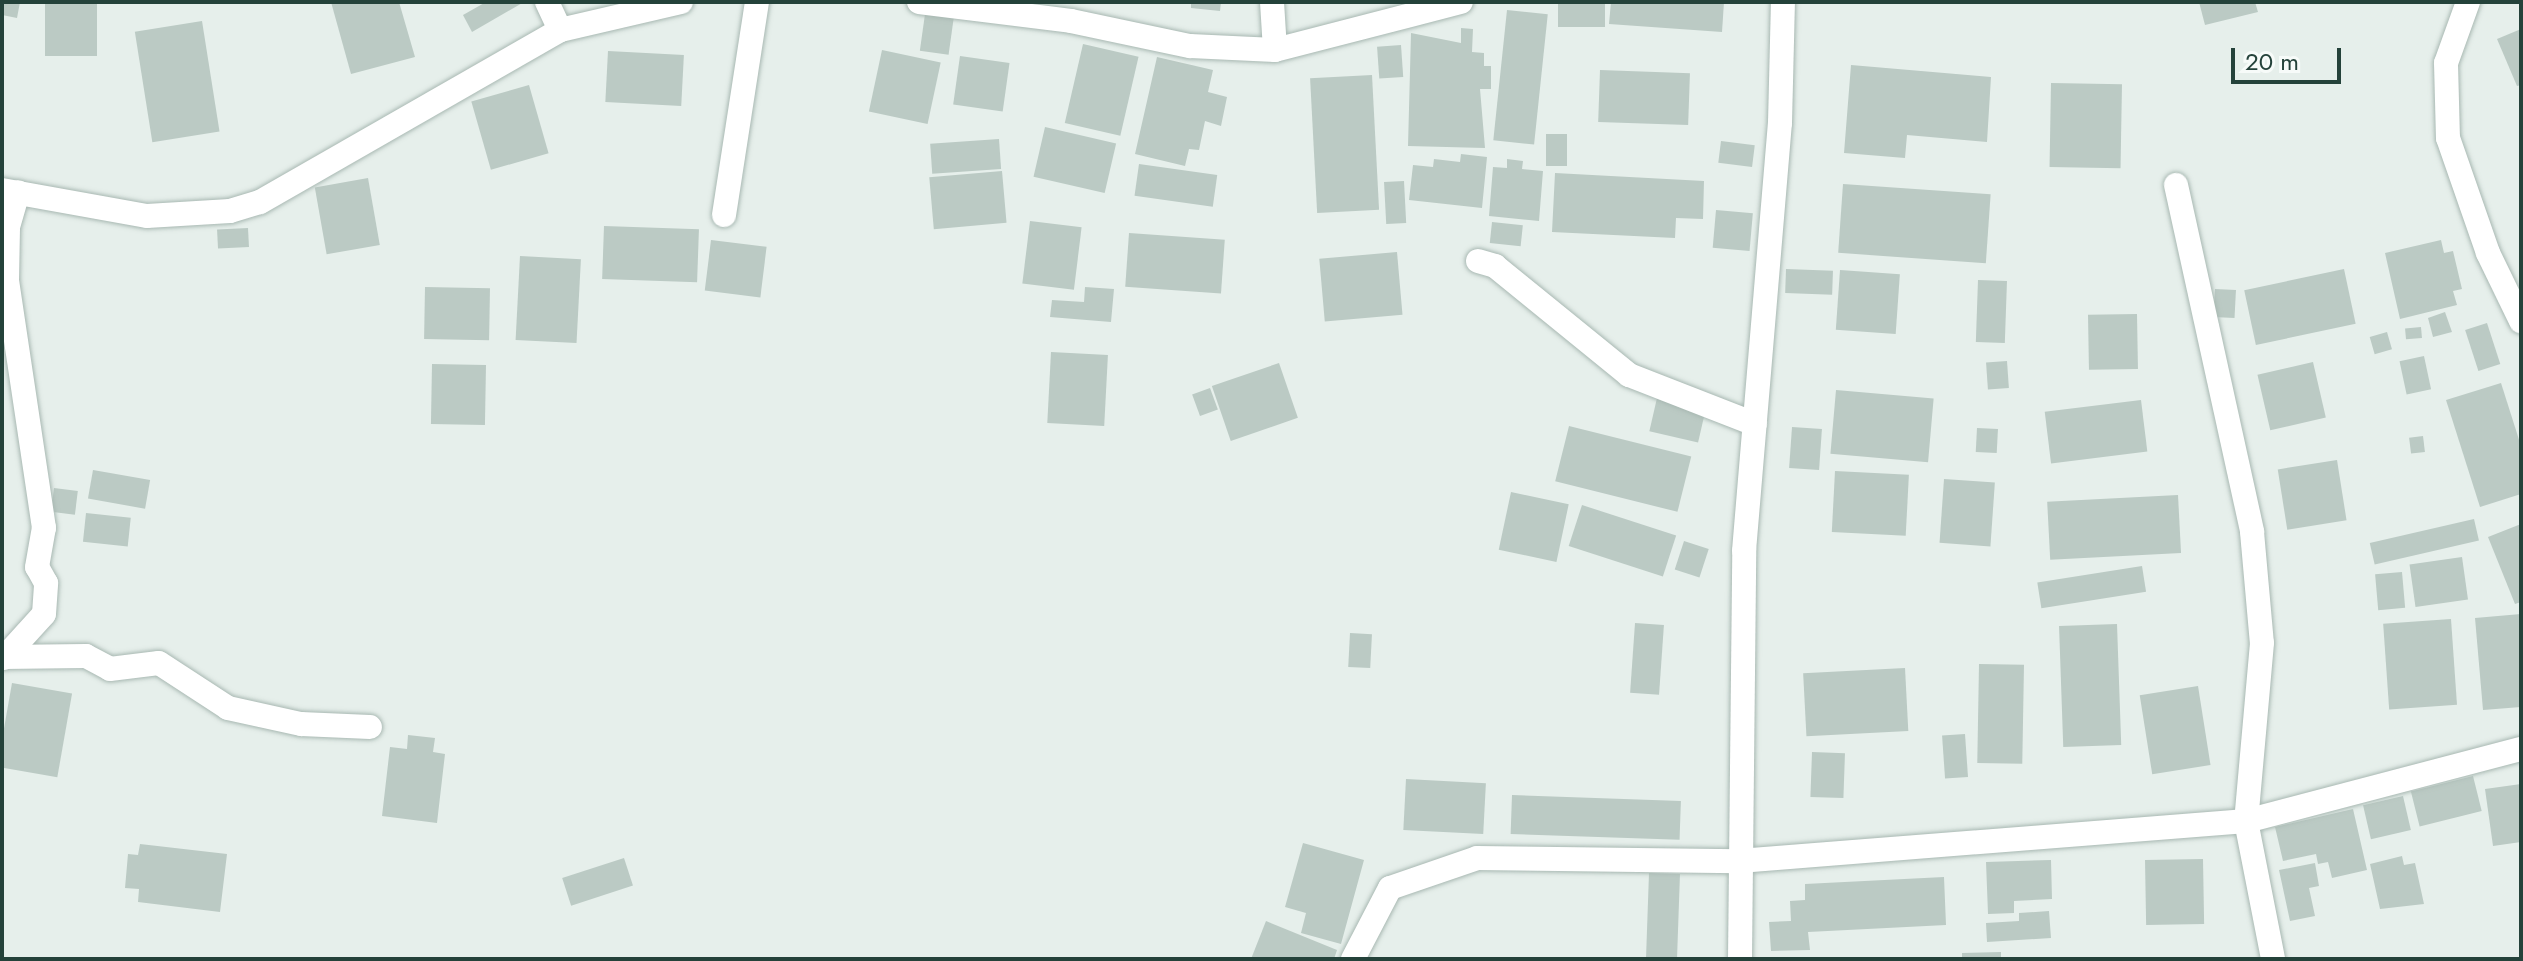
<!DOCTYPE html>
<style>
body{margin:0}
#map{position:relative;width:2523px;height:961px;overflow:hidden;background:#e6efeb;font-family:Jost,sans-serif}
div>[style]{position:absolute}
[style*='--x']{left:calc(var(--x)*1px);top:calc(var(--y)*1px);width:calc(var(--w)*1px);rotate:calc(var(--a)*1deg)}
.building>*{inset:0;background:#bbcac4;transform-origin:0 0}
.roads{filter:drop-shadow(0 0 2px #a8b8b2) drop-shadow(0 0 2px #a8b8b2)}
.minor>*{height:24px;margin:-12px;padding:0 12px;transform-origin:12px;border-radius:12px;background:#fff}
.tertiary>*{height:24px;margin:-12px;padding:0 12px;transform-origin:12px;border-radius:12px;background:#fff}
span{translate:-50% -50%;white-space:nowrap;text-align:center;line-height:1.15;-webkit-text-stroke:6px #f7fbf9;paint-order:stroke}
.frame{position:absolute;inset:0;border:4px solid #24423a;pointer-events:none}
.scale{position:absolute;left:2231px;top:48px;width:110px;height:36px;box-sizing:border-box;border:4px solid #24423a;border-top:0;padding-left:10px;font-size:24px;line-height:28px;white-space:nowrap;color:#24423a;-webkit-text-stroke:6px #f7fbf9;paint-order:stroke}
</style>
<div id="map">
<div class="building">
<i style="clip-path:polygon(2px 2px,20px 2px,17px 18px,2px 15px)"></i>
<i style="left:45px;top:2px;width:52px;height:54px"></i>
<i style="clip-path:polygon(331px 2px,399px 2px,415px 57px,351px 74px)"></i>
<i style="clip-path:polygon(486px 2px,524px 2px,472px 32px,463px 15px)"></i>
<i style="clip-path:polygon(1191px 2px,1221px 2px,1220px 11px,1191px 8px)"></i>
<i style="left:1558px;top:2px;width:47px;height:25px"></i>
<i style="clip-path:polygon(1611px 2px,1724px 2px,1722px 32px,1609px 24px)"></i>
<i style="clip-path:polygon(2199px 2px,2255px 2px,2258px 12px,2205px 25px)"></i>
<i style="left:1507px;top:10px;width:41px;height:131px;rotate:6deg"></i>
<i style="left:925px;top:14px;width:29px;height:37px;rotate:8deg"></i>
<i style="left:202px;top:21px;width:112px;height:68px;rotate:81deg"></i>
<i style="clip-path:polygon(1461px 28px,1473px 29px,1472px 52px,1484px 53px,1484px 66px,1491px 66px,1491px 89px,1480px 89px,1485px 148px,1408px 146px,1411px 33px,1461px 43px)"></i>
<i style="clip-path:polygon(2521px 29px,2521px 85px,2517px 86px,2497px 39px)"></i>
<i style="left:1083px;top:44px;width:57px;height:81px;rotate:13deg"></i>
<i style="left:1401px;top:45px;width:32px;height:24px;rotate:86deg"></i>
<i style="left:882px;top:50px;width:60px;height:63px;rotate:12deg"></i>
<i style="left:608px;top:51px;width:76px;height:51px;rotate:3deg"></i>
<i style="left:960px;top:56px;width:50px;height:49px;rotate:8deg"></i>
<i style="clip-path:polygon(1157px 57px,1213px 70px,1208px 92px,1227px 97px,1221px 126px,1205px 121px,1199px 150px,1189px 149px,1185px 166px,1135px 154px)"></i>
<i style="clip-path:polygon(1851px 65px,1991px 77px,1987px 142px,1907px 135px,1905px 158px,1844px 153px)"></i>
<i style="left:1600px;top:70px;width:90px;height:52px;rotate:2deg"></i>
<i style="left:1372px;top:75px;width:135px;height:62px;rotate:87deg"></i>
<i style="left:2051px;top:83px;width:71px;height:84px;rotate:1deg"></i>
<i style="left:529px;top:85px;width:71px;height:60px;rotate:74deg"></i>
<i style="left:1045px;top:127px;width:73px;height:51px;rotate:13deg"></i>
<i style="left:1546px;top:134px;width:21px;height:32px"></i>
<i style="left:999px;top:139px;width:30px;height:69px;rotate:86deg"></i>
<i style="left:1721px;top:141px;width:34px;height:22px;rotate:7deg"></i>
<i style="clip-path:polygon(1461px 154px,1487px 157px,1482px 208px,1409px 200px,1413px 165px,1433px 167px,1434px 159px,1460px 162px)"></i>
<i style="clip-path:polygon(1507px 159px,1523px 161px,1522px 169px,1543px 171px,1539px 221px,1489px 216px,1493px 167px,1507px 168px)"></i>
<i style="left:1139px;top:164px;width:79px;height:32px;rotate:8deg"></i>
<i style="left:1002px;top:171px;width:52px;height:73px;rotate:85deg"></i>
<i style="clip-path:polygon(1555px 173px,1704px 181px,1703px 219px,1676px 218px,1675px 238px,1552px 232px)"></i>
<i style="left:368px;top:178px;width:68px;height:54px;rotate:80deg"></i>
<i style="left:1404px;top:181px;width:42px;height:20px;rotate:87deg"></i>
<i style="left:1843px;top:184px;width:148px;height:69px;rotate:4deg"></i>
<i style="left:1716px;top:210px;width:37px;height:38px;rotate:5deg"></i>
<i style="left:1030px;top:221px;width:52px;height:63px;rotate:7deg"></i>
<i style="left:1492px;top:222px;width:31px;height:21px;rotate:6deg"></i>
<i style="left:604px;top:226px;width:95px;height:53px;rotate:2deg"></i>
<i style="left:248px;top:228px;width:19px;height:31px;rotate:87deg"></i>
<i style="left:1129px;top:233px;width:96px;height:54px;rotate:4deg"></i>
<i style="left:711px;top:240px;width:56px;height:51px;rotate:7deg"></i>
<i style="clip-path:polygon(2441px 240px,2444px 253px,2453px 251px,2462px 289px,2453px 291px,2457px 305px,2400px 319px,2385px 253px)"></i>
<i style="left:1397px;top:252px;width:63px;height:78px;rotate:85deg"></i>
<i style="left:520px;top:256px;width:61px;height:84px;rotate:3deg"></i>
<i style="left:1786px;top:269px;width:47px;height:24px;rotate:2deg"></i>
<i style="left:2344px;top:269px;width:56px;height:102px;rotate:78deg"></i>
<i style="left:1840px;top:270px;width:60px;height:60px;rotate:4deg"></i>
<i style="left:1978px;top:280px;width:29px;height:62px;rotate:2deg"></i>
<i style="left:425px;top:287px;width:65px;height:52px;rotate:1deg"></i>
<i style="clip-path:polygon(1085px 287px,1114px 289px,1111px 322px,1050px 317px,1052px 300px,1084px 302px)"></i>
<i style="left:2215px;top:289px;width:21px;height:28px;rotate:3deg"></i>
<i style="clip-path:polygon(2445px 312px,2452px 332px,2433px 337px,2428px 318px)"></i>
<i style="left:2137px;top:314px;width:55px;height:49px;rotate:89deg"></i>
<i style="left:2487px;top:323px;width:43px;height:23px;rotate:72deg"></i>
<i style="left:2421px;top:327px;width:11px;height:16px;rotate:85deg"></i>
<i style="left:2387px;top:332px;width:18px;height:18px;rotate:74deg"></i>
<i style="left:1051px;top:352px;width:57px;height:71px;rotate:3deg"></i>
<i style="left:2424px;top:356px;width:34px;height:25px;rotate:78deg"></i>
<i style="left:2007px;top:361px;width:27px;height:21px;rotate:86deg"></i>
<i style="left:2313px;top:362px;width:57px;height:57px;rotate:77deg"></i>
<i style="left:1279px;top:363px;width:58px;height:71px;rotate:71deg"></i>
<i style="left:432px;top:364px;width:54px;height:60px;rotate:1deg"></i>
<i style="clip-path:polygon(2501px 383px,2521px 446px,2521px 494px,2480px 507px,2446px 400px)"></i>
<i style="left:1210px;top:388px;width:23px;height:19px;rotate:70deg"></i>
<i style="left:1836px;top:390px;width:98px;height:64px;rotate:5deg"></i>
<i style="left:1657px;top:398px;width:50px;height:34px;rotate:13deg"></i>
<i style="left:2141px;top:400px;width:52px;height:97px;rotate:83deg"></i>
<i style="left:1569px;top:426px;width:126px;height:57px;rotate:14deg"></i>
<i style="left:1792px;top:427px;width:30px;height:41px;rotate:4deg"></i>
<i style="left:1977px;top:428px;width:21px;height:24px;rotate:3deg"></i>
<i style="left:2423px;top:436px;width:16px;height:14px;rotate:83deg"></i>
<i style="left:2337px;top:460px;width:61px;height:60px;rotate:81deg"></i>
<i style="left:93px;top:470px;width:58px;height:29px;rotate:10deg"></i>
<i style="left:1835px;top:471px;width:74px;height:61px;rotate:3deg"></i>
<i style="left:1944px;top:479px;width:51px;height:64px;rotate:4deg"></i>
<i style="left:54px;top:488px;width:24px;height:24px;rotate:7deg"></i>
<i style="left:1511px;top:492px;width:59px;height:59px;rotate:12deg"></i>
<i style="left:2178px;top:495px;width:58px;height:131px;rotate:87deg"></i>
<i style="left:1582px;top:505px;width:99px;height:43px;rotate:18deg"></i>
<i style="left:86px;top:513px;width:45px;height:29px;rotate:6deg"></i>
<i style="left:2474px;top:519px;width:22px;height:107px;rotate:77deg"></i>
<i style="clip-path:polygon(2521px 524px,2521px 602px,2515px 604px,2488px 537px)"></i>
<i style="left:1684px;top:541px;width:26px;height:30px;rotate:18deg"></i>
<i style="left:2462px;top:557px;width:43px;height:53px;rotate:82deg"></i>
<i style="left:2142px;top:566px;width:26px;height:106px;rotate:81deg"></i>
<i style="left:2402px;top:572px;width:36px;height:27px;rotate:85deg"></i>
<i style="clip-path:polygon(2521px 614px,2521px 707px,2483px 710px,2475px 618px)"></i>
<i style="left:2451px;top:619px;width:86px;height:68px;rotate:86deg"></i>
<i style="left:1635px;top:623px;width:29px;height:70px;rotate:4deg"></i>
<i style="left:2117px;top:624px;width:121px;height:58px;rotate:88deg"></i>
<i style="left:1350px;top:633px;width:22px;height:34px;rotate:3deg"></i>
<i style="left:1979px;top:664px;width:45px;height:99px;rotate:1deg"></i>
<i style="left:1905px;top:668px;width:63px;height:102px;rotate:87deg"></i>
<i style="left:12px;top:683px;width:61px;height:85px;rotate:10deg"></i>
<i style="left:2198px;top:686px;width:80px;height:59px;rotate:81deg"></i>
<i style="left:1965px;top:734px;width:43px;height:23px;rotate:86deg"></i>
<i style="clip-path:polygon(408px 735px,435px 738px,433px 752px,445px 754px,437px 823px,382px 816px,390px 747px,407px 749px)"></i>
<i style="left:1812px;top:752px;width:33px;height:45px;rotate:2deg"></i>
<i style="left:2473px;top:776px;width:36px;height:64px;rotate:76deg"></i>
<i style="left:1406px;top:779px;width:80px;height:51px;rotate:3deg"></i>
<i style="clip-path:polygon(2521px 784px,2521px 842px,2493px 846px,2485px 789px)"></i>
<i style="left:1512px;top:795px;width:169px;height:39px;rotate:2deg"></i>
<i style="left:2403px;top:796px;width:35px;height:41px;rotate:77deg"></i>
<i style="clip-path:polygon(2353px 809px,2367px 870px,2332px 878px,2328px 862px,2318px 864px,2316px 854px,2283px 861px,2275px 827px)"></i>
<i style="clip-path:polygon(1303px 843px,1364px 860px,1341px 944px,1301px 933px,1306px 913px,1285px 907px)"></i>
<i style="clip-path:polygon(140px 844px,227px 854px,220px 912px,138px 902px,139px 889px,125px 888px,128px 854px,138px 855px)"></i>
<i style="clip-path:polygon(2402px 856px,2404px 865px,2415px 863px,2424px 904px,2380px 909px,2370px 864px)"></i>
<i style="left:624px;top:858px;width:29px;height:65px;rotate:72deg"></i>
<i style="left:2203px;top:859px;width:65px;height:58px;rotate:89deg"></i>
<i style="clip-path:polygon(2051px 860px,2052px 899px,2014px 901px,2014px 913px,1988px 914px,1986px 862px)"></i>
<i style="clip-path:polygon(2315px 863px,2319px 886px,2309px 888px,2315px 916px,2290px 921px,2279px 870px)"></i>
<i style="left:1649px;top:873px;width:31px;height:86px;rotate:2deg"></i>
<i style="clip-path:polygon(1944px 877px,1946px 925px,1808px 932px,1810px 950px,1771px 951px,1769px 922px,1791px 921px,1790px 901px,1805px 900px,1805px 884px)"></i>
<i style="clip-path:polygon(2049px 911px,2051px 938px,1987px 942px,1986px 923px,2019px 921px,2019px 913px)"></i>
<i style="clip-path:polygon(1266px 921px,1337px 950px,1334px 959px,1251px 959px)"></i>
<i style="clip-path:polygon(2001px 952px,2001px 959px,1962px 959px,1962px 953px)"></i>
</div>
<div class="roads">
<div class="minor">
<i style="--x:547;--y:2;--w:31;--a:65"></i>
<i style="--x:919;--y:2;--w:153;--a:7.1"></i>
<i style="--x:1071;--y:21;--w:122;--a:11.9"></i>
<i style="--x:1190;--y:46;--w:85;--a:2.7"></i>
<i style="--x:1275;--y:50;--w:192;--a:-14.5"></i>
<i style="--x:1272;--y:2;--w:48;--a:86.4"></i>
<i style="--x:2468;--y:2;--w:65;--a:109.8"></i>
<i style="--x:2446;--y:63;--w:75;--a:88.5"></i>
<i style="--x:2448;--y:138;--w:122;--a:70.8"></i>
<i style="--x:2488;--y:253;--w:76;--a:64.1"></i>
<i style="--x:2176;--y:185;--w:355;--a:77.6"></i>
<i style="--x:2252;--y:532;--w:111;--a:84.9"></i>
<i style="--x:2262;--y:643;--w:179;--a:95.1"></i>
<i style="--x:2246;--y:821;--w:141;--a:78.9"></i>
<i style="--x:2;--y:190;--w:147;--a:10.2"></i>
<i style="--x:147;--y:216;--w:83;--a:-3.4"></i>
<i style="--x:230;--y:211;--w:31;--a:-17"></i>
<i style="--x:260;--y:202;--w:346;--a:-29.8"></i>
<i style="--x:560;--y:30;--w:124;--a:-13"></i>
<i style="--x:724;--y:215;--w:216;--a:-81.2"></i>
<i style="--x:1478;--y:261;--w:18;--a:16"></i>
<i style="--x:1495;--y:266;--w:173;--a:39.1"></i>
<i style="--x:1629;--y:375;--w:135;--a:21.3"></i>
<i style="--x:2;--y:657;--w:84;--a:-0.7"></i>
<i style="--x:86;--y:656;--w:27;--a:28"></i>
<i style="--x:110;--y:669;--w:49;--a:-7"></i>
<i style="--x:159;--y:663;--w:82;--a:33.1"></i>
<i style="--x:228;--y:708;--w:75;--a:12.4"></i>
<i style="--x:301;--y:724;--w:69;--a:2.5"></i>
<i style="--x:4;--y:658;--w:59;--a:-47.7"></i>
<i style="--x:44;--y:614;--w:31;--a:-86"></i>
<i style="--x:46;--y:583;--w:18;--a:-119"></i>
<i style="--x:37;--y:567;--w:40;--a:-80"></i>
<i style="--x:44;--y:528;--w:251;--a:-98.5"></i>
<i style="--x:7;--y:280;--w:53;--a:-88.9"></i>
<i style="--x:8;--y:227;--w:36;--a:-74"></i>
<i style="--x:1353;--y:959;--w:80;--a:-62.5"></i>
<i style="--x:1390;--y:888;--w:92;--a:-19"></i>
<i style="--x:1477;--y:858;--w:262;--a:0.7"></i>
<i style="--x:1739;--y:861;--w:509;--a:-4.51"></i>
<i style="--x:2246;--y:821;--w:284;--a:-14.7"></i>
</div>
<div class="tertiary">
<i style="--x:1740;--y:959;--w:408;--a:-89.4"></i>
<i style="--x:1744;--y:551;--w:430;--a:-85.2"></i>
<i style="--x:1780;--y:123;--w:121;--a:-88.6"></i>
</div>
</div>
<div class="frame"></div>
<div class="scale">20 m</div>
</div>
